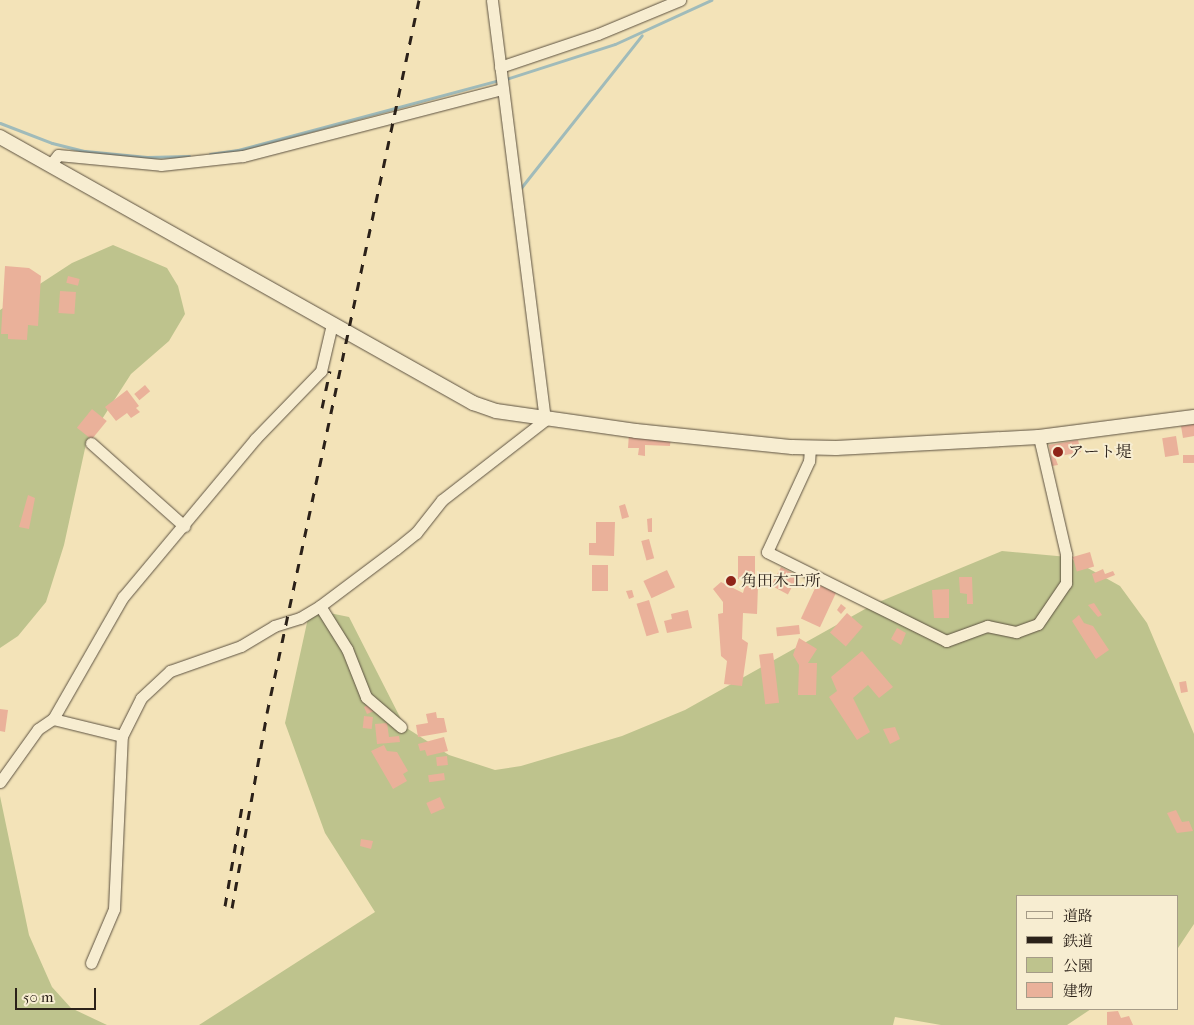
<!DOCTYPE html>
<meta charset="utf-8">
<style>
body{margin:0}
#map{position:relative;width:1194px;height:1025px;overflow:hidden;background:#f3e3b8;font-family:"IM FELL French Canon","Noto Serif JP",serif}
div>[style]{position:absolute}
[style*='--x']{left:calc(var(--x)*1px);top:calc(var(--y)*1px);width:calc(var(--w)*1px);rotate:calc(var(--a)*1deg)}
.green>*{inset:0;background:#bec38d}
.stream>*{height:3px;margin:-1.5px;padding:0 1.5px;transform-origin:1.5px;border-radius:1.5px;background:#a0bbba}
.building>*{inset:0;background:#eab19a;transform-origin:0 0}
.roads{filter:drop-shadow(0 0 1px #5d5241) drop-shadow(0 0 1px #5d5241)}
.minor>*{height:11px;margin:-5.5px;padding:0 5.5px;transform-origin:5.5px;border-radius:5.5px;background:#f7edd1}
.tertiary>*{height:14px;margin:-7px;padding:0 7px;transform-origin:7px;border-radius:7px;background:#f7edd1}
.rail>*{height:3px;margin-top:-1.5px;transform-origin:0;background:repeating-linear-gradient(90deg,#2b2119 0 9px,transparent 0 18px)}
.dots>*{width:14px;height:14px;translate:-50% -50%;box-sizing:border-box;border:2px solid #f7edd1;border-radius:50%}
span{translate:-50% -50%;white-space:nowrap;text-align:center;line-height:1.15;-webkit-text-stroke:4px #f7edd1;paint-order:stroke}
.poi-label{font-size:16px;color:#2b2119}
.left{translate:0 -50%;text-align:left}
.legend{position:absolute;left:1016px;top:895px;width:162px;height:115px;box-sizing:border-box;background:#f7edd1;border:1px solid #a59b87;margin:0;padding:6px 9px;list-style:none;font-size:15px;color:#2b2119}
.legend li{display:flex;align-items:center;gap:10px;height:25px}
.legend b{width:25px;border:1px solid #a59b87}
.scale{position:absolute;left:15px;top:988px;width:81px;height:22px;box-sizing:border-box;border:2px solid #2b2119;border-top:0;padding-left:6px;font-size:15px;line-height:18px;white-space:nowrap;color:#2b2119;-webkit-text-stroke:4px #f7edd1;paint-order:stroke}
</style>
<div id="map">
<div class="green">
<i style="clip-path:polygon(113px 245px,167px 268px,178px 286px,185px 314px,169px 341px,131px 374px,86px 444px,64px 545px,46px 602px,18px 636px,0 648px,0 310px,72px 263px)"></i>
<i style="clip-path:polygon(1002px 551px,1068px 557px,1120px 586px,1147px 623px,1194px 734px,1194px 924px,1178px 948px,1178px 896px,1018px 896px,1018px 1009px,1091px 1009px,1067px 1025px,941px 1025px,895px 1017px,893px 1025px,199px 1025px,375px 912px,325px 833px,285px 723px,310px 609px,349px 617px,405px 727px,449px 755px,495px 770px,521px 766px,622px 736px,685px 710px,874px 604px)"></i>
<i style="clip-path:polygon(0 796px,29px 935px,52px 987px,71px 1008px,107px 1025px,0 1025px)"></i>
</div>
<div class="stream">
<i style="--x:506;--y:79;--w:114;--a:-17.8"></i>
<i style="--x:615;--y:44;--w:106;--a:-24.6"></i>
<i style="--x:0;--y:123;--w:56;--a:21"></i>
<i style="--x:52;--y:143;--w:34;--a:14"></i>
<i style="--x:85;--y:151;--w:62;--a:5.5"></i>
<i style="--x:147;--y:157;--w:42;--a:-1.4"></i>
<i style="--x:210;--y:154;--w:28;--a:-8"></i>
<i style="--x:238;--y:150;--w:271;--a:-15"></i>
<i style="--x:520;--y:189;--w:196;--a:-51.6"></i>
</div>
<div class="building">
<i style="clip-path:polygon(5px 266px,29px 268px,41px 276px,38px 326px,28px 325px,27px 340px,8px 339px,8px 334px,1px 334px)"></i>
<i style="left:68px;top:276px;width:12px;height:7px;rotate:14deg"></i>
<i style="left:60px;top:291px;width:16px;height:22px;rotate:4deg"></i>
<i style="left:145px;top:385px;width:8px;height:14px;rotate:50deg"></i>
<i style="clip-path:polygon(127px 390px,139px 406px,136px 408px,140px 412px,131px 418px,127px 413px,116px 421px,105px 407px)"></i>
<i style="left:92px;top:409px;width:19px;height:24px;rotate:39deg"></i>
<i style="clip-path:polygon(1194px 424px,1194px 436px,1183px 438px,1181px 426px)"></i>
<i style="clip-path:polygon(629px 433px,671px 436px,670px 446px,645px 445px,645px 456px,638px 455px,639px 448px,628px 448px)"></i>
<i style="left:1176px;top:436px;width:19px;height:14px;rotate:81deg"></i>
<i style="clip-path:polygon(1078px 440px,1081px 452px,1055px 457px,1058px 465px,1052px 466px,1049px 445px)"></i>
<i style="left:1194px;top:455px;width:8px;height:11px;rotate:90deg"></i>
<i style="clip-path:polygon(28px 495px,35px 498px,29px 529px,19px 527px)"></i>
<i style="clip-path:polygon(625px 504px,629px 517px,622px 519px,619px 506px)"></i>
<i style="clip-path:polygon(652px 518px,652px 532px,648px 532px,647px 519px)"></i>
<i style="clip-path:polygon(596px 522px,615px 522px,614px 556px,589px 555px,589px 543px,596px 543px)"></i>
<i style="left:649px;top:539px;width:20px;height:8px;rotate:75deg"></i>
<i style="left:1090px;top:552px;width:15px;height:18px;rotate:74deg"></i>
<i style="left:738px;top:556px;width:17px;height:23px"></i>
<i style="left:592px;top:565px;width:16px;height:26px"></i>
<i style="left:781px;top:567px;width:19px;height:21px;rotate:28deg"></i>
<i style="clip-path:polygon(1103px 569px,1105px 574px,1113px 571px,1115px 575px,1095px 583px,1092px 574px)"></i>
<i style="left:667px;top:570px;width:19px;height:26px;rotate:65deg"></i>
<i style="clip-path:polygon(959px 577px,972px 577px,973px 604px,967px 604px,967px 594px,960px 593px)"></i>
<i style="clip-path:polygon(721px 582px,743px 593px,745px 586px,758px 586px,757px 614px,743px 613px,742px 639px,748px 643px,742px 686px,724px 684px,727px 661px,721px 656px,718px 614px,723px 613px,723px 602px,713px 589px)"></i>
<i style="left:817px;top:584px;width:21px;height:38px;rotate:25deg"></i>
<i style="clip-path:polygon(949px 589px,949px 618px,934px 618px,932px 590px)"></i>
<i style="clip-path:polygon(632px 590px,634px 597px,629px 599px,626px 591px)"></i>
<i style="left:649px;top:600px;width:34px;height:13px;rotate:73deg"></i>
<i style="clip-path:polygon(1094px 603px,1102px 615px,1098px 617px,1088px 605px)"></i>
<i style="clip-path:polygon(841px 604px,846px 608px,841px 614px,837px 610px)"></i>
<i style="clip-path:polygon(688px 610px,692px 628px,667px 633px,664px 621px,672px 619px,671px 614px)"></i>
<i style="left:847px;top:613px;width:21px;height:26px;rotate:41deg"></i>
<i style="clip-path:polygon(1079px 615px,1084px 623px,1093px 626px,1109px 650px,1096px 659px,1072px 621px)"></i>
<i style="left:799px;top:625px;width:9px;height:23px;rotate:84deg"></i>
<i style="clip-path:polygon(897px 628px,906px 633px,901px 645px,891px 639px)"></i>
<i style="clip-path:polygon(799px 638px,817px 649px,808px 663px,817px 663px,816px 695px,798px 695px,799px 665px,793px 655px)"></i>
<i style="clip-path:polygon(862px 651px,893px 687px,879px 698px,868px 685px,853px 698px,870px 732px,857px 740px,829px 697px,837px 691px,831px 677px)"></i>
<i style="left:773px;top:653px;width:50px;height:14px;rotate:83deg"></i>
<i style="left:1186px;top:681px;width:11px;height:7px;rotate:80deg"></i>
<i style="clip-path:polygon(368px 705px,374px 711px,367px 714px,364px 707px)"></i>
<i style="clip-path:polygon(0 709px,8px 710px,5px 732px,0 731px)"></i>
<i style="clip-path:polygon(436px 712px,437px 718px,444px 718px,447px 732px,418px 737px,416px 725px,428px 723px,426px 714px)"></i>
<i style="left:364px;top:716px;width:9px;height:12px;rotate:6deg"></i>
<i style="clip-path:polygon(387px 723px,389px 737px,399px 736px,400px 742px,377px 744px,375px 724px)"></i>
<i style="clip-path:polygon(895px 727px,900px 739px,890px 744px,883px 729px)"></i>
<i style="clip-path:polygon(444px 737px,448px 751px,427px 756px,425px 750px,420px 751px,418px 744px)"></i>
<i style="clip-path:polygon(384px 745px,387px 751px,397px 752px,408px 771px,403px 774px,407px 781px,393px 789px,371px 751px)"></i>
<i style="left:447px;top:756px;width:9px;height:11px;rotate:84deg"></i>
<i style="left:444px;top:773px;width:7px;height:16px;rotate:82deg"></i>
<i style="left:440px;top:797px;width:12px;height:15px;rotate:66deg"></i>
<i style="clip-path:polygon(1176px 810px,1182px 822px,1189px 821px,1193px 831px,1177px 833px,1167px 813px)"></i>
<i style="clip-path:polygon(361px 839px,373px 841px,371px 849px,360px 846px)"></i>
<i style="clip-path:polygon(1118px 1011px,1121px 1018px,1129px 1016px,1133px 1025px,1107px 1025px,1107px 1012px)"></i>
</div>
<div class="roads">
<div class="minor">
<i style="--x:500;--y:67;--w:103;--a:-18.6"></i>
<i style="--x:598;--y:34;--w:89;--a:-22.5"></i>
<i style="--x:51;--y:164;--w:11;--a:-52"></i>
<i style="--x:58;--y:155;--w:103;--a:5.5"></i>
<i style="--x:161;--y:165;--w:82;--a:-6.3"></i>
<i style="--x:243;--y:156;--w:268;--a:-14.5"></i>
<i style="--x:91;--y:443;--w:125;--a:41.7"></i>
<i style="--x:810;--y:448;--w:13;--a:94"></i>
<i style="--x:809;--y:461;--w:100;--a:114.8"></i>
<i style="--x:767;--y:552;--w:200;--a:26.4"></i>
<i style="--x:946;--y:641;--w:44;--a:-20.1"></i>
<i style="--x:987;--y:626;--w:30;--a:12"></i>
<i style="--x:1016;--y:632;--w:23;--a:-20"></i>
<i style="--x:1038;--y:624;--w:50;--a:-55.7"></i>
<i style="--x:1066;--y:583;--w:29;--a:-90"></i>
<i style="--x:1066;--y:554;--w:120;--a:-103"></i>
<i style="--x:320;--y:606;--w:51;--a:57.9"></i>
<i style="--x:347;--y:649;--w:52;--a:68.4"></i>
<i style="--x:366;--y:697;--w:46;--a:40.6"></i>
<i style="--x:53;--y:719;--w:141;--a:-60.2"></i>
<i style="--x:123;--y:597;--w:206;--a:-50.1"></i>
<i style="--x:255;--y:439;--w:95;--a:-45.9"></i>
<i style="--x:321;--y:371;--w:48;--a:-76.8"></i>
<i style="--x:0;--y:782;--w:65;--a:-54.4"></i>
<i style="--x:38;--y:729;--w:18;--a:-34"></i>
<i style="--x:53;--y:719;--w:71;--a:13.8"></i>
<i style="--x:91;--y:963;--w:59;--a:-66.9"></i>
<i style="--x:114;--y:909;--w:173;--a:-87.4"></i>
<i style="--x:122;--y:736;--w:42;--a:-63.4"></i>
<i style="--x:141;--y:698;--w:40;--a:-43"></i>
<i style="--x:170;--y:671;--w:75;--a:-19.4"></i>
<i style="--x:241;--y:646;--w:39;--a:-31"></i>
<i style="--x:274;--y:626;--w:27;--a:-17"></i>
<i style="--x:300;--y:618;--w:23;--a:-31"></i>
<i style="--x:320;--y:606;--w:95;--a:-36.9"></i>
<i style="--x:396;--y:549;--w:26;--a:-39"></i>
<i style="--x:416;--y:533;--w:42;--a:-51.8"></i>
<i style="--x:442;--y:500;--w:130;--a:-37.8"></i>
<i style="--x:545;--y:420;--w:423;--a:-97.2"></i>
</div>
<div class="tertiary">
<i style="--x:0;--y:137;--w:543;--a:29.35"></i>
<i style="--x:473;--y:403;--w:24;--a:19"></i>
<i style="--x:496;--y:411;--w:141;--a:8.1"></i>
<i style="--x:636;--y:431;--w:157;--a:5.9"></i>
<i style="--x:792;--y:447;--w:44;--a:1.3"></i>
<i style="--x:836;--y:448;--w:203;--a:-3.1"></i>
<i style="--x:1039;--y:437;--w:156;--a:-7.4"></i>
</div>
</div>
<div class="rail">
<i style="--x:322;--y:408;--w:38;--a:-78"></i>
<i style="--x:225;--y:906;--w:100;--a:-80.3"></i>
<i style="--x:232;--y:908;--w:198;--a:-79.8"></i>
<i style="--x:267;--y:713;--w:729;--a:-77.97"></i>
</div>
<div class="dots">
<i style="left:1058px;top:452px;background:#8f2418"></i>
<i style="left:731px;top:581px;background:#8f2418"></i>
</div>
<div class="poi-label">
<span class="left" style="left:1068px;top:452px">アート堤</span>
<span class="left" style="left:741px;top:581px">角田木工所</span>
</div>
<ul class="legend">
<li><b style="height:6px;background:#f7edd1"></b>道路</li>
<li><b style="height:6px;background:#2b2119"></b>鉄道</li>
<li><b style="height:14px;background:#bec38d"></b>公園</li>
<li><b style="height:14px;background:#eab19a"></b>建物</li>
</ul>
<div class="scale">50 m</div>
</div>
